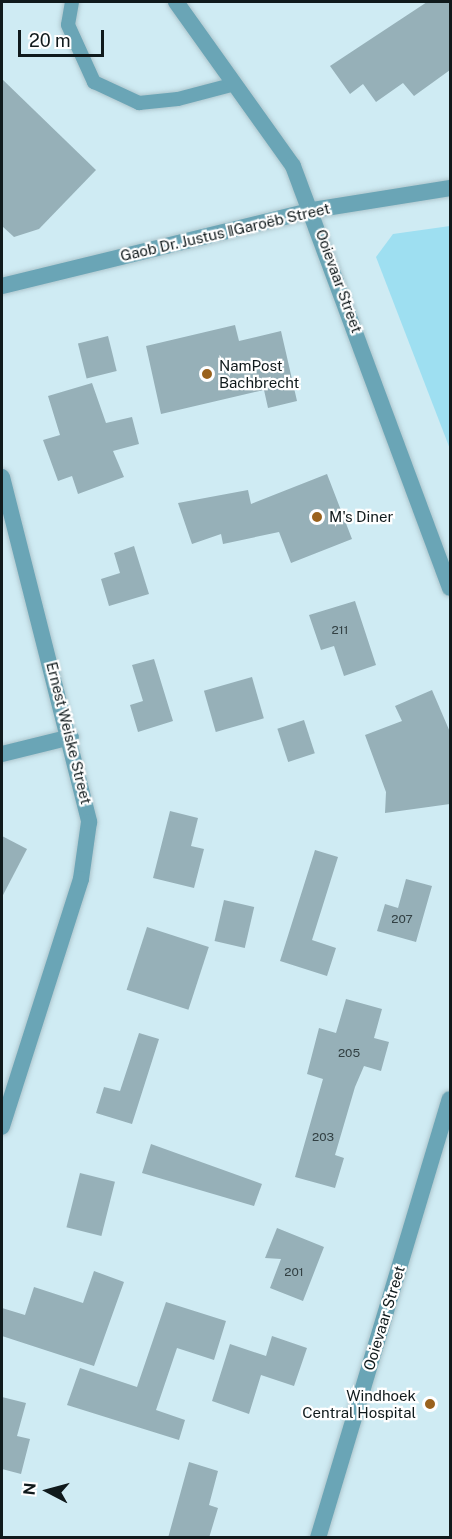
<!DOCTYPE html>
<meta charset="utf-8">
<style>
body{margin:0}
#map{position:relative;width:452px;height:1539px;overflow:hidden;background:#cfebf3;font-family:"Public Sans",sans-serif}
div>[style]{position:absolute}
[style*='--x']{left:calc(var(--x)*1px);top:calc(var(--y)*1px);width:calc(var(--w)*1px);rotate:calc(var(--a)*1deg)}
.green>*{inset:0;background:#9edff1}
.building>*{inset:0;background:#96b0b8;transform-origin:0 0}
.roads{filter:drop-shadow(0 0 2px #adc5cc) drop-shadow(0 0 2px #adc5cc)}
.service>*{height:14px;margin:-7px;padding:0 7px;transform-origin:7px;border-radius:7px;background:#6aa5b6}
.minor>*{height:16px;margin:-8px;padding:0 8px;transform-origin:8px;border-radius:8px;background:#6aa5b6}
.tertiary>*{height:16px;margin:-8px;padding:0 8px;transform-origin:8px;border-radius:8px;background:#6aa5b6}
.dots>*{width:16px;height:16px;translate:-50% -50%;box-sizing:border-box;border:3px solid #fff;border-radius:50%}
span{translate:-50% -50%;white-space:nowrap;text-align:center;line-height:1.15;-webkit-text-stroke:4.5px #fff;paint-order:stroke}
.number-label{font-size:12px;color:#324043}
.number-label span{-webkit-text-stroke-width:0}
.street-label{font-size:15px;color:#101a1c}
.poi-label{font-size:15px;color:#101a1c}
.left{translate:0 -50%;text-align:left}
.right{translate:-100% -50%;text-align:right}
.frame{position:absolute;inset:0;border:3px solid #101a1c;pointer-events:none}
.north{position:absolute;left:18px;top:1461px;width:60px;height:60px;-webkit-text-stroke:4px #fff;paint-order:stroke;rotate:276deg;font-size:16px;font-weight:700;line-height:24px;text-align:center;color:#101a1c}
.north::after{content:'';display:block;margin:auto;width:21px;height:27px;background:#101a1c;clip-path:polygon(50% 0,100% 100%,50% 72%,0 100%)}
.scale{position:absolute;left:18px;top:30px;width:86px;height:27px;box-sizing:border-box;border:3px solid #101a1c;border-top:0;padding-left:8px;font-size:18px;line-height:21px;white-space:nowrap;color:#101a1c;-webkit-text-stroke:4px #fff;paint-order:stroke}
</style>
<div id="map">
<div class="green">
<i style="clip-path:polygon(450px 226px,450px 449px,376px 257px,393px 234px)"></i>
</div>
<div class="building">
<i style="clip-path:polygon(427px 2px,450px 2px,450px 70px,414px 96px,403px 83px,376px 102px,363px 84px,350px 94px,330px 66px)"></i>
<i style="clip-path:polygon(2px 79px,96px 170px,39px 229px,14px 237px,2px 226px)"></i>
<i style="clip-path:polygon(235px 325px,239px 341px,281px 331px,297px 401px,268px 408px,264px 390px,161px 414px,146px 346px)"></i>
<i style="left:108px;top:336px;width:36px;height:31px;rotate:76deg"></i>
<i style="clip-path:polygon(92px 383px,106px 423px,132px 417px,139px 444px,113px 451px,124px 477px,78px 494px,72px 476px,58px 481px,43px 440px,60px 435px,48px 396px)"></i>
<i style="clip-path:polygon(327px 474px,352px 539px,291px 563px,279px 532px,223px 544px,221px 534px,192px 544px,178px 503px,248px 490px,251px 504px)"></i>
<i style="clip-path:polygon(134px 546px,149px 594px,109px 606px,101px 579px,120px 573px,114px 553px)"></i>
<i style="clip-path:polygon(355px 601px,376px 665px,344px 676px,334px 646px,321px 650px,309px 615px)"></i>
<i style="clip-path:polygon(154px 659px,173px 721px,138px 732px,130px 705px,143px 701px,132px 665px)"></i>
<i style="left:252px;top:677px;width:43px;height:50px;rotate:74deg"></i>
<i style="clip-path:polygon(432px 690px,450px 732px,450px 804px,385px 813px,386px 792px,365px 735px,402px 721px,395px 706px)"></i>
<i style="left:304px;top:720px;width:35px;height:28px;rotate:72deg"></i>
<i style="clip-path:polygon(170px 811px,198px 818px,191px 846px,204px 849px,194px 888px,153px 878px)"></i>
<i style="clip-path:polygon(2px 836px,27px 849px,2px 897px)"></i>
<i style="clip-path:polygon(315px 850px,338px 857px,312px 940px,336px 948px,327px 976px,280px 961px)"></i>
<i style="clip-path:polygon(406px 879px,432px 886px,416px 942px,377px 931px,385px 904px,398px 908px)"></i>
<i style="left:224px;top:900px;width:31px;height:42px;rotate:13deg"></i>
<i style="left:147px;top:927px;width:65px;height:66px;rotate:18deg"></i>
<i style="clip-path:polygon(346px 999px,382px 1009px,374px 1038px,389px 1042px,381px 1071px,364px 1066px,355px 1087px,335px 1155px,344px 1158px,335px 1188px,295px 1177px,323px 1079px,307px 1074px,319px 1028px,336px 1033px)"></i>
<i style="clip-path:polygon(139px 1033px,159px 1039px,132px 1124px,96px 1113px,104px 1087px,120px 1091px)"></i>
<i style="clip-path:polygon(151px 1144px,262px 1184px,254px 1206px,142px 1173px)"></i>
<i style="left:80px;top:1173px;width:36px;height:56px;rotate:14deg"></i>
<i style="clip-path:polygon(277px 1228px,324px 1247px,303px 1301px,270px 1288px,281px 1259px,265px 1258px)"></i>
<i style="clip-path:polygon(94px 1271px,124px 1282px,94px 1366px,2px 1336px,2px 1308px,25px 1315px,34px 1287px,83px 1303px)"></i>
<i style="clip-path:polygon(166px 1302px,226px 1321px,214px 1360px,177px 1348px,156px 1410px,185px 1420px,179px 1440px,67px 1405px,80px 1368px,137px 1387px)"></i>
<i style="clip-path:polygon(272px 1336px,307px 1348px,294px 1386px,261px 1375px,249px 1414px,212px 1401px,230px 1344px,266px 1356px)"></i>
<i style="clip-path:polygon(2px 1397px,26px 1403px,17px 1436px,30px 1439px,21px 1474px,2px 1469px)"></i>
<i style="clip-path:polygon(189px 1462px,218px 1471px,209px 1505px,218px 1508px,209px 1538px,168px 1538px)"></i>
</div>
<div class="roads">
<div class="service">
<i style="--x:72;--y:2;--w:23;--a:100"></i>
<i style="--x:68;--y:25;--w:63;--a:65.5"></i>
<i style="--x:94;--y:82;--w:50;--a:25"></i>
<i style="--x:139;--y:103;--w:39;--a:-6"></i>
<i style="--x:178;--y:99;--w:59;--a:-14.7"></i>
</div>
<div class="minor">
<i style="--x:176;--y:2;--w:201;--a:54.5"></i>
<i style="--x:293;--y:166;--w:450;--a:69.6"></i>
<i style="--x:2;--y:477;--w:356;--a:75.8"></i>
<i style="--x:89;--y:822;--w:58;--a:98"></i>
<i style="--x:81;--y:879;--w:260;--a:107.7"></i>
<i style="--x:2;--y:754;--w:71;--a:-13.8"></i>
<i style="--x:318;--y:1538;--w:458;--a:-73.3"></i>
</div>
<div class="tertiary">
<i style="--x:2;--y:286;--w:320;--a:-13.7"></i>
<i style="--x:313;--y:210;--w:139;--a:-9.1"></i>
</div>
</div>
<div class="dots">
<i style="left:207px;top:374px;background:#9a621d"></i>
<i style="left:317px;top:517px;background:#9a621d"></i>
<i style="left:430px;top:1404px;background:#9a621d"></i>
</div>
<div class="number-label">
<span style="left:340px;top:631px">211</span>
<span style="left:402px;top:920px">207</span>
<span style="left:349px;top:1054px">205</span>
<span style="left:323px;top:1138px">203</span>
<span style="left:294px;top:1273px">201</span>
</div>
<div class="street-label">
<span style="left:225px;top:232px;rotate:-13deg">Gaob Dr. Justus ǁGaroëb Street</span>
<span style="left:339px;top:281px;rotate:70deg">Ooievaar Street</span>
<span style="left:69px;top:733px;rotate:76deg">Ernest Weiske Street</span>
<span style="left:384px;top:1318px;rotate:-73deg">Ooievaar Street</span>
</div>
<div class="poi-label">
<span class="left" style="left:219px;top:374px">NamPost<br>Bachbrecht</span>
<span class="left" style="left:329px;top:517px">M's Diner</span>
<span class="right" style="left:416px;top:1404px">Windhoek<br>Central Hospital</span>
</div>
<div class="frame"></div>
<div class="north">N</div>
<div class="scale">20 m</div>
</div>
